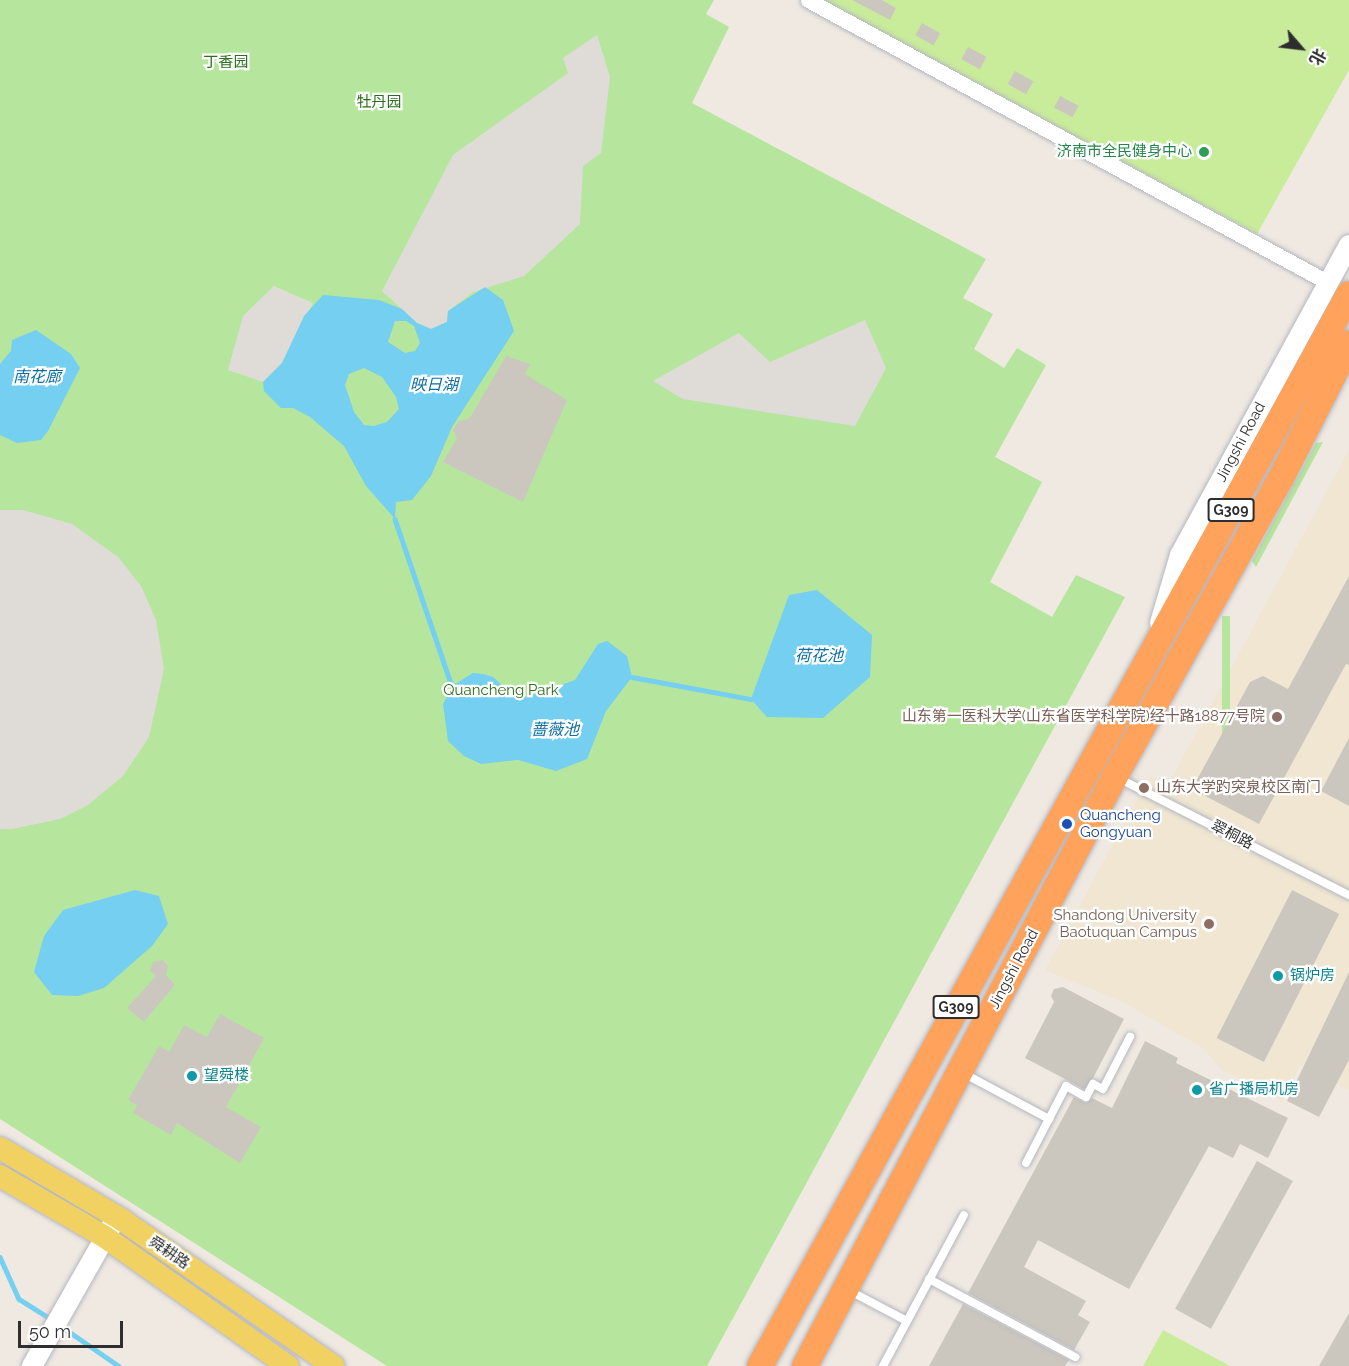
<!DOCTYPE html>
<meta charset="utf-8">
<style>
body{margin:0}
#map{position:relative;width:1349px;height:1366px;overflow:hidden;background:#efe9e1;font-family:Raleway,"Noto Sans SC",sans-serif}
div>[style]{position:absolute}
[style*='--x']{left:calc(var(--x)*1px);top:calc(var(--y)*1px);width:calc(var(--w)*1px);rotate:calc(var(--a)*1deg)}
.education>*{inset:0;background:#f0e6d1}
.green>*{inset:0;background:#b6e59e;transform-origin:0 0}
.pitch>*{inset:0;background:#c9ec9a}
.plaza>*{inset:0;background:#dfdcd8}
.water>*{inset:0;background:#75cff0}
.stream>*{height:4.5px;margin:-2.25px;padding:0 2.25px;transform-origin:2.25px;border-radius:2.25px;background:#75cff0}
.building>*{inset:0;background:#cbc7bf;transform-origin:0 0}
.roads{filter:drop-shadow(0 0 2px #b4b7c1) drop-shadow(0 0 2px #b4b7c1)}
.lane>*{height:8px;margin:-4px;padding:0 4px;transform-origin:4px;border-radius:4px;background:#fff}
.street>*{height:15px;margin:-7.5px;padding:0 7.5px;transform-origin:7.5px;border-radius:7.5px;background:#fff}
.secondary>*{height:20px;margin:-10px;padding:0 10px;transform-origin:10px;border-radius:10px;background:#fff}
.primary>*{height:22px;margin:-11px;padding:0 11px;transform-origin:11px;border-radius:11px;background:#f2d163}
.highway>*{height:26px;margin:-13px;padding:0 13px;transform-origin:13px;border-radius:13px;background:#ffa35c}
.dots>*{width:16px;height:16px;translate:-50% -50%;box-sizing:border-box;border:3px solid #fff;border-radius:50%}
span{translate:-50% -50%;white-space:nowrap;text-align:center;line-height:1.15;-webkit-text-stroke:4.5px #fff;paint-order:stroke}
.shield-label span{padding:2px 4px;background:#fff;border:2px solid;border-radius:4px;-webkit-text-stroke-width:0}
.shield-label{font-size:14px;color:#2e2e2e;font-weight:700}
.park-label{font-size:15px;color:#2c6e1b}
.leisure-label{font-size:15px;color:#27864d}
.right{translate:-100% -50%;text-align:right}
.street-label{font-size:15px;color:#2e2e2e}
.education-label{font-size:15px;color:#785e54}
.left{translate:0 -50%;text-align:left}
.transit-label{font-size:15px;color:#164399}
.culture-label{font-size:15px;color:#0d838f}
.water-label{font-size:16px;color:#0d6fa3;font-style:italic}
.north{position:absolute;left:1271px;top:18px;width:60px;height:60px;-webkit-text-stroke:4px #fff;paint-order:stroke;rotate:118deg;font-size:16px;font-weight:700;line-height:24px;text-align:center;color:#2e2e2e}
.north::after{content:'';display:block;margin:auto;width:21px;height:27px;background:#2e2e2e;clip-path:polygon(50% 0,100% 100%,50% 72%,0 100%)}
.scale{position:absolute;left:18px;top:1321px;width:105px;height:27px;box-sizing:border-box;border:3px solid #2e2e2e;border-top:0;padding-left:8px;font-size:18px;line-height:21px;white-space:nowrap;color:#2e2e2e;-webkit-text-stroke:4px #fff;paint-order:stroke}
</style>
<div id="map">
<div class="education">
<i style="clip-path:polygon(1349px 450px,1349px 1090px,1300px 1065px,1283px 1101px,1222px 1070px,1203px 1048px,1121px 1001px,1045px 970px,1150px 775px,1168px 785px)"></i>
</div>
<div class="green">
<i style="clip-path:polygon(0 0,714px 0,706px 14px,729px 27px,692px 103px,986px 259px,963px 298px,993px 314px,974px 349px,1004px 368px,1017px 348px,1046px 365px,995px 457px,1042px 482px,990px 582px,1052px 617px,1076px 575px,1125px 597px,707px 1366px,387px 1366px,0 1119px)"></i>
<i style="clip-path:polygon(1323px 442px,1256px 567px,1252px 561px,1316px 443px)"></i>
<i style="left:1222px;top:616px;width:8px;height:183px"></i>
</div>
<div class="pitch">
<i style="clip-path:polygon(821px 0,1349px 0,1349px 70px,1257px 234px)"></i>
<i style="clip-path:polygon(1163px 1330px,1230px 1366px,1143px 1366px)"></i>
</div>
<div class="plaza">
<i style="clip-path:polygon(597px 35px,610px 77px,601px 153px,583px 166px,580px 224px,524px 276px,473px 292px,448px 311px,447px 322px,431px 329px,417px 323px,382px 291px,453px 155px,568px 73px,563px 58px)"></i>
<i style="clip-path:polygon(274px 286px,313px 303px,282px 363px,263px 382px,228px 370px,243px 316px)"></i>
<i style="clip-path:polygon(865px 320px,886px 368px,855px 426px,683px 399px,653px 381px,739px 333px,770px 362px)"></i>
<i style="clip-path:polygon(0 510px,23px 510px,72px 524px,118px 557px,141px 586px,156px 620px,164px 669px,149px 737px,123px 776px,88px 805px,60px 819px,12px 829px,0 829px)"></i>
</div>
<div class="water">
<i style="clip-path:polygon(evenodd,485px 287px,503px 300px,514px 331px,452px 427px,431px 476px,412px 500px,396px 502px,395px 519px,366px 486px,344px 446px,310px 417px,293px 408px,281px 408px,264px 391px,263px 382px,282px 363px,304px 316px,323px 295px,379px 300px,402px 309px,417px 323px,431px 329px,447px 322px,448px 311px,485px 287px,395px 321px,406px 321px,414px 326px,420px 343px,415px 351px,405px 353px,388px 342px,395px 321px,485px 287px,364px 368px,382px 377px,396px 397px,399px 409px,387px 422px,374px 426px,364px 425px,354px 412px,345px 385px,349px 374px,364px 368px)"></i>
<i style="clip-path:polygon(36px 330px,71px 354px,80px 368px,48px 431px,41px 440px,17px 443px,0 435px,0 364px,11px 351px,12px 340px)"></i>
<i style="clip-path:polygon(817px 590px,872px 635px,870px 677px,823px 718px,767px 717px,751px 699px,789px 595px)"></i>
<i style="clip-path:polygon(607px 641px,627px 656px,632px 677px,606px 711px,587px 759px,556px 771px,518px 760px,481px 764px,464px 756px,448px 741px,443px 704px,452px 686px,473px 673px,483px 674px,493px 677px,517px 699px,533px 695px,575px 680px,598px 644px)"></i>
<i style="clip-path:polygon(135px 890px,159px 896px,168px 924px,152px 946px,104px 988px,78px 996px,52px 995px,34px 972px,44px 936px,63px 910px)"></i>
</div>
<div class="stream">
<i style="--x:395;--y:519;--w:176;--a:71.2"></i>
<i style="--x:632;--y:677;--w:121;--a:10.5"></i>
<i style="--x:0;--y:1257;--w:46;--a:65.7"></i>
<i style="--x:19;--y:1299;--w:38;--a:32"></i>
<i style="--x:61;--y:1326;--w:70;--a:34.6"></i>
</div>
<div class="building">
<i style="clip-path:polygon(852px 0,882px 0,896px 8px,890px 20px)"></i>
<i style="left:922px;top:23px;width:21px;height:14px;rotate:29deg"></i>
<i style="left:968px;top:47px;width:21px;height:14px;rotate:28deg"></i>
<i style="left:1015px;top:71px;width:21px;height:15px;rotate:29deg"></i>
<i style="left:1060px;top:96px;width:21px;height:13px;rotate:28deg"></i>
<i style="clip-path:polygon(506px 356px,530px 364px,525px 374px,567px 400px,523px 502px,443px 462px,457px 438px,453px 430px,459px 421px,470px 418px)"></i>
<i style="clip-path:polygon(1349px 576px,1349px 665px,1346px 664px,1259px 824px,1192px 789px,1250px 682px,1263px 676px,1288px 689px)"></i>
<i style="clip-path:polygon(1349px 738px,1349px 806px,1321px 791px)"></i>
<i style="left:1292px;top:890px;width:53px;height:166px;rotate:27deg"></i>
<i style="clip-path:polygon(163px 960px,168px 966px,166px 975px,175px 985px,144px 1022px,127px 1008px,156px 976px,150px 971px,153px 962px)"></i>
<i style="clip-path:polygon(1349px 972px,1349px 1060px,1319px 1117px,1287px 1101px)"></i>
<i style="clip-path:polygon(1063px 987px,1124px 1019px,1093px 1078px,1084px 1089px,1025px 1058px,1054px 1002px,1051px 996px,1054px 989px)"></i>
<i style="clip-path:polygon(220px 1014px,264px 1038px,226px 1107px,261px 1127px,240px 1163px,177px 1123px,171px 1135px,133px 1113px,137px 1105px,128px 1100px,159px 1046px,169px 1052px,184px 1025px,207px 1037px)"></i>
<i style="clip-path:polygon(1145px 1041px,1178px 1058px,1176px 1063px,1288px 1118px,1268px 1158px,1240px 1144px,1233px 1158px,1209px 1146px,1129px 1289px,1038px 1240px,1024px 1267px,1086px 1301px,1078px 1315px,1090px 1322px,1074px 1350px,968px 1293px,1074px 1097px,1086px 1103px,1092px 1098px,1112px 1108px)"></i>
<i style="left:1257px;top:1161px;width:41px;height:169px;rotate:29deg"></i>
<i style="clip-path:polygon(963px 1304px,1069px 1360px,1065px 1366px,929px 1366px)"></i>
<i style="clip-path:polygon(1349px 1313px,1349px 1366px,1319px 1366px)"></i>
</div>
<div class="roads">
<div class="lane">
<i style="--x:1118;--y:778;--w:259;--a:26.9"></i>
<i style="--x:963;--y:1073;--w:98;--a:28.1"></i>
<i style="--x:1026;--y:1163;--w:87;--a:-62.5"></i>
<i style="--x:1066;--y:1086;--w:23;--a:29"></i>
<i style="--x:1086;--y:1097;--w:15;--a:-62"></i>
<i style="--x:1093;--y:1084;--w:11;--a:27"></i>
<i style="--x:1103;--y:1089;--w:59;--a:-62.6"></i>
<i style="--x:929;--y:1279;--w:166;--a:28.1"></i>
<i style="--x:850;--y:1291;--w:64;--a:27.8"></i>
<i style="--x:883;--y:1366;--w:171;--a:-61.8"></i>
</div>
<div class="street">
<i style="--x:808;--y:0;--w:593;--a:28.51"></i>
</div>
<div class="secondary">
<i style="--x:1160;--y:623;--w:71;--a:-73.6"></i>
<i style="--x:1180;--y:555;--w:353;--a:-61.4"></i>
<i style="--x:32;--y:1366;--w:162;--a:-60.4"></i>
</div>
<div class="primary">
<i style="--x:0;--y:1148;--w:142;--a:30.5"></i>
<i style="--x:122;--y:1220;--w:257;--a:34.6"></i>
<i style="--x:0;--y:1176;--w:121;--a:30.2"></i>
<i style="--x:105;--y:1237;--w:224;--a:35.2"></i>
</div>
<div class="highway">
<i style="--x:760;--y:1366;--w:1223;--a:-61.21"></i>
<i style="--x:805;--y:1366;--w:666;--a:-62.28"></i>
<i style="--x:1115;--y:776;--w:339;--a:-60.9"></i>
<i style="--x:1280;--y:480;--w:153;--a:-63.1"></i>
</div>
</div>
<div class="dots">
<i style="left:1204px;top:152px;background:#2e9e5b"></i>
<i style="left:1277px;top:717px;background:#8d6e63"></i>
<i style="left:1144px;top:788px;background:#8d6e63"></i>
<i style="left:1067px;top:824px;background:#1a4fb4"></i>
<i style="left:1209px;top:924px;background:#8d6e63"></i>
<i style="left:1278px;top:976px;background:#0f9aa8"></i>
<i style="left:192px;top:1076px;background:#0f9aa8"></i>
<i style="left:1197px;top:1090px;background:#0f9aa8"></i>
</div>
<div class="shield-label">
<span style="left:1231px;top:510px">G309</span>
<span style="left:956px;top:1007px">G309</span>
</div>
<div class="park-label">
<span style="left:226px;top:63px">丁香园</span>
<span style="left:379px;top:103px">牡丹园</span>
<span style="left:501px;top:691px">Quancheng Park</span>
</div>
<div class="leisure-label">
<span class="right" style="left:1192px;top:152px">济南市全民健身中心</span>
</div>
<div class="street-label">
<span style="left:1241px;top:442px;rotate:-62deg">Jingshi Road</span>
<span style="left:1232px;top:835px;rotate:27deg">翠桐路</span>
<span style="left:1014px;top:969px;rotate:-62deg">Jingshi Road</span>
<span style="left:169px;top:1253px;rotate:34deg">舜耕路</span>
</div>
<div class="education-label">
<span class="right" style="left:1265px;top:717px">山东第一医科大学(山东省医学科学院)经十路18877号院</span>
<span class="left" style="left:1156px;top:788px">山东大学趵突泉校区南门</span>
<span class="right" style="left:1197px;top:924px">Shandong University<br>Baotuquan Campus</span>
</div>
<div class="transit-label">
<span class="left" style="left:1080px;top:824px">Quancheng<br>Gongyuan</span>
</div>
<div class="culture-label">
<span class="left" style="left:1290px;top:976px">锅炉房</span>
<span class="left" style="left:204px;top:1076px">望舜楼</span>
<span class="left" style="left:1209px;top:1090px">省广播局机房</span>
</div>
<div class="water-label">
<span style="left:37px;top:377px">南花廊</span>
<span style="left:434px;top:385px">映日湖</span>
<span style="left:819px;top:656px">荷花池</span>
<span style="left:555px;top:730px">蔷薇池</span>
</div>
<div class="north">北</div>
<div class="scale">50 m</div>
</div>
